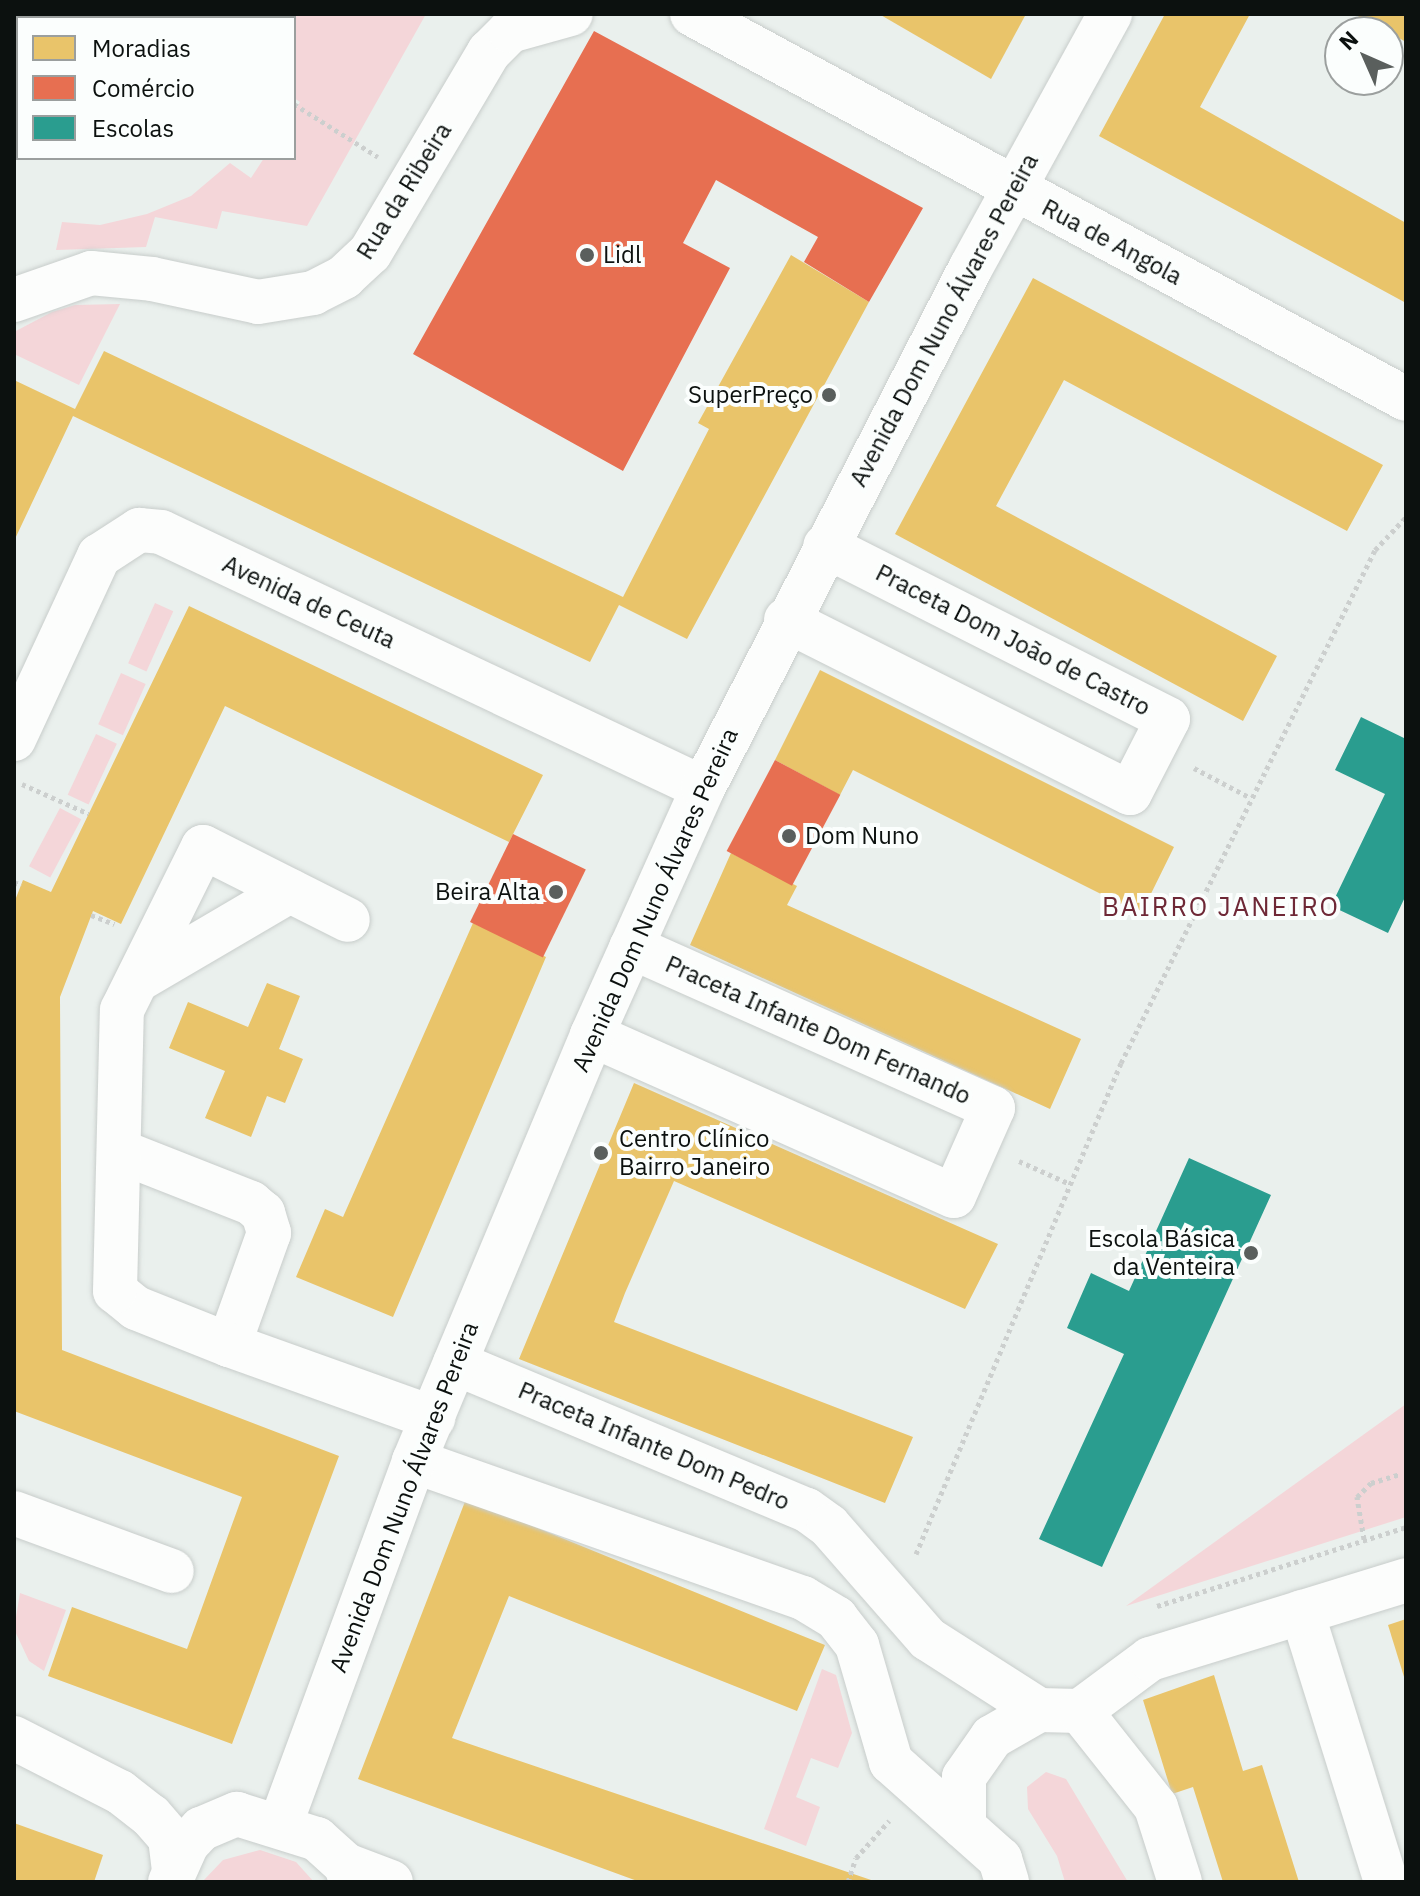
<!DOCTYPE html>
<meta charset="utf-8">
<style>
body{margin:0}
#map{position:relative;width:1420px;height:1896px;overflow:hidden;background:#eaf0ed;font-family:"IBM Plex Sans",sans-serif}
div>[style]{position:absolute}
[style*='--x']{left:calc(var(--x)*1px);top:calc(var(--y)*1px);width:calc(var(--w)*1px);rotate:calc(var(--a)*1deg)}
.green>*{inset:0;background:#f4d6d9;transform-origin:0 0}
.homes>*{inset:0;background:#e9c46a;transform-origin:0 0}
.shops>*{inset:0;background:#e76f51;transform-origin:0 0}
.schools>*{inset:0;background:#2a9d8f}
.path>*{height:5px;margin-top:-2.5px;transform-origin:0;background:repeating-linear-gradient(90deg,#cccfce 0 4px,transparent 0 8px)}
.roads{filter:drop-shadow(0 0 2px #c8cdcb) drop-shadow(0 0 2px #c8cdcb)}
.minor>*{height:44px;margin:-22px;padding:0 22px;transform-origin:22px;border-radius:22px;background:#fcfdfc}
.dots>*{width:22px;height:22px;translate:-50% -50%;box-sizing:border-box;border:4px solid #fbfefd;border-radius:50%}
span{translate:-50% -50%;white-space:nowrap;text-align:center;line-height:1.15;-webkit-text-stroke:8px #fbfefd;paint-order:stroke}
.street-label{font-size:24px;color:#0c110f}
.poi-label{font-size:24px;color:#0c110f}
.left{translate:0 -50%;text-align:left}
.right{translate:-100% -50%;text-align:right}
.neighbourhood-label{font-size:26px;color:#6e2836;letter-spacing:2px}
.frame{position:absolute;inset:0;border:16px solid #0c110f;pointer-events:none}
.legend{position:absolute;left:16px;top:16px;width:280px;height:144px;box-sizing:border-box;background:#fbfefd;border:2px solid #9b9f9e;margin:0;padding:10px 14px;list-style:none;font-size:24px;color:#0c110f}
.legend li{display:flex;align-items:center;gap:16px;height:40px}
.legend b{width:40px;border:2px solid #9b9f9e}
.north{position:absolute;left:1324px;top:16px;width:80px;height:80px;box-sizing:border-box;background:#fbfefd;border:2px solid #9b9f9e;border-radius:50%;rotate:315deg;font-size:22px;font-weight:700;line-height:32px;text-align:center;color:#0c110f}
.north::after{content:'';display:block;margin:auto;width:28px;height:36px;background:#5a5f5d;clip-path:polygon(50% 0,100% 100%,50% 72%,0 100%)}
</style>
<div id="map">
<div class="green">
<i style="clip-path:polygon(256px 14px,426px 14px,307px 226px,222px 211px,217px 229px,155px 217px,146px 247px,56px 250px,62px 222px,100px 225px,147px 214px,191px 196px,230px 163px,251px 178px,264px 158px,294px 158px,294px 112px,300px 102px,294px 98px,294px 18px,254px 18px)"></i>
<i style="clip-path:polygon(120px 304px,79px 385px,14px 354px,14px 332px,52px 312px,75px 305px)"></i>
<i style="left:155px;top:603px;width:20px;height:66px;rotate:24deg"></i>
<i style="left:121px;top:673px;width:27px;height:56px;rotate:24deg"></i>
<i style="left:96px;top:734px;width:23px;height:67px;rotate:25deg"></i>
<i style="left:60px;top:808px;width:24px;height:66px;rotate:28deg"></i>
<i style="clip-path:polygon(1406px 1404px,1406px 1517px,1126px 1606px)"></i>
<i style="clip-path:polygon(20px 1593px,66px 1610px,44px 1671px,29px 1661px,14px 1629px)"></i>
<i style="clip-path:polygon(822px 1669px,836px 1675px,852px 1733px,838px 1768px,811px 1758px,796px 1797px,820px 1807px,806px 1846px,764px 1829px)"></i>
<i style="clip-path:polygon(1046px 1772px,1066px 1779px,1128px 1882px,1065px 1882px,1057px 1856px,1028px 1809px,1027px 1787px)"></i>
<i style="clip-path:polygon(260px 1850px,296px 1862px,314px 1882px,202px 1882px,223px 1860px)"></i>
</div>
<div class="homes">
<i style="left:57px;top:14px;width:93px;height:6px"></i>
<i style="clip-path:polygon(879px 14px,1026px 14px,991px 79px)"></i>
<i style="clip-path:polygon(1165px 14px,1250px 14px,1200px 107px,1406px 223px,1406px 303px,1099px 136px)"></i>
<i style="clip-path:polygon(1354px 14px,1406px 14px,1406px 42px,1388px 32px)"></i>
<i style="clip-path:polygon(791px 255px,869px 302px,687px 639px,619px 605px,590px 662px,73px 416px,14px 541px,14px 380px,75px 409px,104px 351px,623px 597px,709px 429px,698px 423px)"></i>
<i style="clip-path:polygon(1033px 278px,1383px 465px,1347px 531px,1064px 380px,996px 506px,1277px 656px,1243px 721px,895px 534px)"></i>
<i style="clip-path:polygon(189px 606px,543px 775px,509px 842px,225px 706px,121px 924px,93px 911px,60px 997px,62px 1350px,339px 1456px,232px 1744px,48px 1676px,72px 1607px,187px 1649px,242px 1497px,14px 1411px,14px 903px,23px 880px,51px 892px)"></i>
<i style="clip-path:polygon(820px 670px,1174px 847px,1141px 914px,853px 770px,840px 795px,775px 760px)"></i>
<i style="clip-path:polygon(731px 853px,797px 886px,787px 905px,1081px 1039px,1050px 1109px,690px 945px)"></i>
<i style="clip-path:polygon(473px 923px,546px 957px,393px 1317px,296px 1277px,325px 1209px,343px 1217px)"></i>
<i style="clip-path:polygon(267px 983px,300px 996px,279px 1049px,303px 1059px,285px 1103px,267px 1096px,251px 1137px,205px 1118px,225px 1071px,169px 1048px,188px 1002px,248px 1027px)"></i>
<i style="clip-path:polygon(634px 1083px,998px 1244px,965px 1309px,674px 1181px,625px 1293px,614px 1322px,913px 1437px,885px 1503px,519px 1359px)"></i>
<i style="clip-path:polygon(466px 1499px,825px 1645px,797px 1711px,509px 1596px,452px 1738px,877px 1882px,640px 1882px,358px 1779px)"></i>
<i style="clip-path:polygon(1406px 1619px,1406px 1680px,1405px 1680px,1388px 1625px)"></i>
<i style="clip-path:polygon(1214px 1675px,1243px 1771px,1262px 1765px,1299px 1882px,1223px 1882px,1193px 1787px,1172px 1794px,1143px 1700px)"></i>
<i style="clip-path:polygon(14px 1823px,103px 1855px,94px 1882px,14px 1882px)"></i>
</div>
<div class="shops">
<i style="clip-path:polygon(594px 31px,923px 208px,869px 302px,804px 262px,818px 237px,716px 180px,683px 243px,730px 268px,623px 471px,413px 354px)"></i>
<i style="left:775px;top:760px;width:74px;height:103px;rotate:28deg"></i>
<i style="left:513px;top:834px;width:81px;height:98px;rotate:26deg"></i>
</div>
<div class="schools">
<i style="clip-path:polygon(1361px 717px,1406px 739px,1406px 895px,1388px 933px,1331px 906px,1385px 794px,1335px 770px)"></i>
<i style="clip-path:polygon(1189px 1158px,1271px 1195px,1102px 1567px,1039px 1539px,1124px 1354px,1067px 1328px,1091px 1273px,1129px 1291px)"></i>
</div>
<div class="path">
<i style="--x:235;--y:18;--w:4;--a:-76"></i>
<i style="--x:294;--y:104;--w:99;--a:32.2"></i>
<i style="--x:1194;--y:768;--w:64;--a:27.8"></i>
<i style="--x:22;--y:784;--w:73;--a:24.1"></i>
<i style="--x:14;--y:882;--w:8;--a:23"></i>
<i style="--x:91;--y:915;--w:25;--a:21"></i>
<i style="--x:1019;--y:1161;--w:54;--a:24.2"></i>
<i style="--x:1364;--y:1539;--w:43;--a:-99.5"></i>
<i style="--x:1357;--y:1497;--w:20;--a:-45"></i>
<i style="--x:1371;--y:1483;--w:30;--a:-17"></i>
<i style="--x:916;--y:1554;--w:532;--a:-67.34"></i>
<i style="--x:1121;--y:1063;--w:572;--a:-63.66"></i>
<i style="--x:1375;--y:550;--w:45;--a:-46.8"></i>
<i style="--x:1157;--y:1606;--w:261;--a:-17.6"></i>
<i style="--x:848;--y:1882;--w:25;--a:-72"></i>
<i style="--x:856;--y:1858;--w:50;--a:-48.3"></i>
</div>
<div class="roads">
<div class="minor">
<i style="--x:692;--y:14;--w:811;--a:28.33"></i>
<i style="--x:14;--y:300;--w:82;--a:-19.3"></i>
<i style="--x:91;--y:273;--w:61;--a:5.6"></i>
<i style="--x:152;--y:279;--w:108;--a:12.2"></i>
<i style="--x:258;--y:302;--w:56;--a:-9.3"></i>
<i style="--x:313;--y:293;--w:35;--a:-27"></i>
<i style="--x:344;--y:277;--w:35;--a:-43"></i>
<i style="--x:370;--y:253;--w:234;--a:-59.4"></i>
<i style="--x:489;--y:52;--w:30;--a:-45"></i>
<i style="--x:510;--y:31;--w:63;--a:-15.6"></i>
<i style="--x:786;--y:620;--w:385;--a:26.7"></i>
<i style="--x:1130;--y:793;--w:83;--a:-62.8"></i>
<i style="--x:1168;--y:719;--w:384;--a:-153.2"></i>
<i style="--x:14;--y:739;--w:202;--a:-65.1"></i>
<i style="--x:99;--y:556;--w:48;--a:-33"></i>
<i style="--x:139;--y:530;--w:22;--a:5"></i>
<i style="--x:161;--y:532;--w:599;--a:25.28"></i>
<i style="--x:138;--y:980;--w:176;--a:-30.4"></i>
<i style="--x:592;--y:1035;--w:396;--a:24"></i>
<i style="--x:954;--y:1196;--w:96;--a:-66.1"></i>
<i style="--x:993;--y:1108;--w:396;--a:-156"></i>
<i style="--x:119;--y:1151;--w:142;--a:21.5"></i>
<i style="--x:251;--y:1203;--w:16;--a:40"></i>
<i style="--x:263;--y:1213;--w:21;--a:73"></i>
<i style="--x:269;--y:1233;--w:119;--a:109.7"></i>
<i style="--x:229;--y:1345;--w:217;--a:19.7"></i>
<i style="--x:229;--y:1345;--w:100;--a:-158.3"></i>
<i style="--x:136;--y:1308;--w:27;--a:-141"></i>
<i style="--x:115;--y:1291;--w:281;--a:-88.6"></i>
<i style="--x:122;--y:1010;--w:182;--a:-63.6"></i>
<i style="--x:203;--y:847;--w:162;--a:26.7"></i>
<i style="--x:455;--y:1363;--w:381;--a:22.7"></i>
<i style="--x:807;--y:1510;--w:27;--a:36"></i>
<i style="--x:829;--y:1526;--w:150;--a:48.8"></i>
<i style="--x:928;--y:1639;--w:132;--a:32.6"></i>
<i style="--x:1039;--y:1710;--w:41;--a:1.4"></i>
<i style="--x:1080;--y:1711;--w:122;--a:51.6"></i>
<i style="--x:1156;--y:1807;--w:79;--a:72.3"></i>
<i style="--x:414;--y:1461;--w:412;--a:19.4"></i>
<i style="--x:803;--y:1598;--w:39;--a:31"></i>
<i style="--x:836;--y:1618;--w:34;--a:52"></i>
<i style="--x:857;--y:1645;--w:122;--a:73.8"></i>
<i style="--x:891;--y:1762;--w:146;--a:41.7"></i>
<i style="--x:1000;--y:1859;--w:24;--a:73"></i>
<i style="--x:14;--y:1513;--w:168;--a:20.2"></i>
<i style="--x:1302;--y:1612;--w:283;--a:72.7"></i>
<i style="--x:1080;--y:1711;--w:87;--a:-36.6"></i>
<i style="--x:1150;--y:1659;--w:268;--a:-17.1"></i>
<i style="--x:14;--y:1738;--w:119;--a:27"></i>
<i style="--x:120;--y:1792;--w:39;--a:38"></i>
<i style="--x:151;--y:1816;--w:29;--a:49"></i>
<i style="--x:170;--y:1838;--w:33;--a:83"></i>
<i style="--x:281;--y:1823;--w:386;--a:-69.8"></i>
<i style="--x:414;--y:1461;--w:462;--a:-67.3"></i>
<i style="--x:592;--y:1035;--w:271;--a:-65.8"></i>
<i style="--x:703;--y:788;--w:586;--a:-62.78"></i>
<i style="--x:971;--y:267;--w:289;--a:-61.2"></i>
<i style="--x:964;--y:1827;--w:50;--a:-90"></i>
<i style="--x:964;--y:1777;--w:49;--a:-55"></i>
<i style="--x:992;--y:1737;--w:54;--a:-29.9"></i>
<i style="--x:346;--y:1865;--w:48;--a:20.7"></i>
<i style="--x:170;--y:1882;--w:42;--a:-65.9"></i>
<i style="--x:187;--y:1844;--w:21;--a:-47"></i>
<i style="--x:201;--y:1829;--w:39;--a:-23"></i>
<i style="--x:237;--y:1814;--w:84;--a:17.4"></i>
<i style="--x:317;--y:1839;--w:39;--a:42"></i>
<i style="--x:346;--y:1865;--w:18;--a:74"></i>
</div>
</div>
<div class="dots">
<i style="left:587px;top:255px;background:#5a5f5d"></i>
<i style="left:829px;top:395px;background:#5a5f5d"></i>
<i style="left:789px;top:836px;background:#5a5f5d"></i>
<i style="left:556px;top:892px;background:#5a5f5d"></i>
<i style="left:601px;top:1153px;background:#5a5f5d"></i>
<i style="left:1251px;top:1253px;background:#5a5f5d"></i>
</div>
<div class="street-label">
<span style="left:404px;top:191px;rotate:-58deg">Rua da Ribeira</span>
<span style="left:1112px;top:242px;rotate:28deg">Rua de Angola</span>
<span style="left:944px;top:320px;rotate:-62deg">Avenida Dom Nuno Álvares Pereira</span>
<span style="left:309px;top:602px;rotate:25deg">Avenida de Ceuta</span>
<span style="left:1013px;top:640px;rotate:27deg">Praceta Dom João de Castro</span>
<span style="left:655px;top:900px;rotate:-66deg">Avenida Dom Nuno Álvares Pereira</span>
<span style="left:818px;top:1030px;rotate:24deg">Praceta Infante Dom Fernando</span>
<span style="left:654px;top:1446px;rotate:23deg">Praceta Infante Dom Pedro</span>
<span style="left:404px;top:1497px;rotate:-69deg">Avenida Dom Nuno Álvares Pereira</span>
</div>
<div class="poi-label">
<span class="left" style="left:603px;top:255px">Lidl</span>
<span class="right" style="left:813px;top:395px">SuperPreço</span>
<span class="left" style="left:805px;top:836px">Dom Nuno</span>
<span class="right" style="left:540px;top:892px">Beira Alta</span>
<span class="left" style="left:619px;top:1153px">Centro Clínico<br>Bairro Janeiro</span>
<span class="right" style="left:1235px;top:1253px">Escola Básica<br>da Venteira</span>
</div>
<div class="neighbourhood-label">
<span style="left:1221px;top:907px">BAIRRO JANEIRO</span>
</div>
<div class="frame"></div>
<ul class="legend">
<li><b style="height:22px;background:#e9c46a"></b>Moradias</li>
<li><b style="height:22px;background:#e76f51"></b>Comércio</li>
<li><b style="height:22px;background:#2a9d8f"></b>Escolas</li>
</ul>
<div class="north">N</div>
</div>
